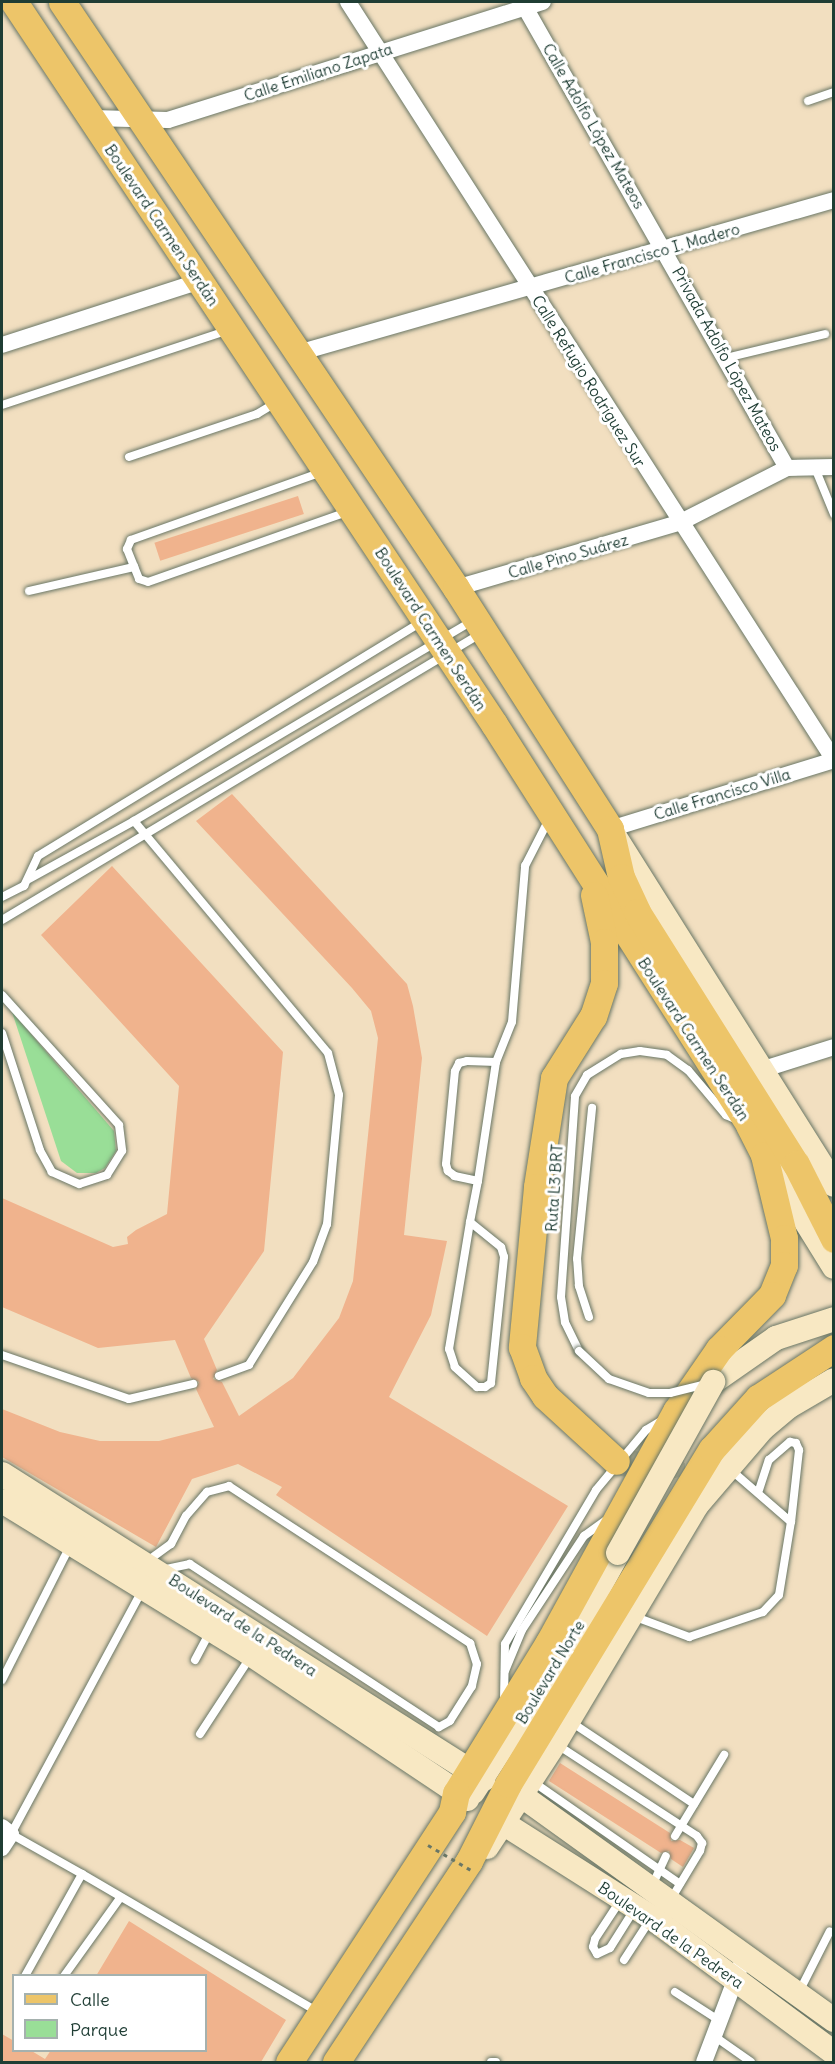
<!DOCTYPE html>
<html>
<head>
<meta charset="utf-8">
<style>
	body { margin:0 }
	#map { position:relative; width:835px; height:2064px; overflow:hidden; background:#f2dfc0; font-family:Delius,sans-serif }
	div>[style] { position:absolute }
	[style*='--x'] { left:calc(var(--x)*1px); top:calc(var(--y)*1px); width:calc(var(--w)*1px); rotate:calc(var(--a)*1deg) }
	.green>* { inset:0; background:#99de97 }
	.building>* { inset:0; background:#f0b38d; transform-origin:0 0 }
	.primary-tunnel>* { height:27px; margin-top:-13.5px; transform-origin:0; background:repeating-linear-gradient(90deg,#c8bfa4 0 27px,transparent 0 41px) }
	.roads { filter:drop-shadow(0 0 2px #697665) drop-shadow(0 0 2px #697665) }
	.lane>* { height:8px; margin:-4px; padding:0 4px; transform-origin:4px; border-radius:4px; background:#fff }
	.street>* { height:16px; margin:-8px; padding:0 8px; transform-origin:8px; border-radius:8px; background:#fff }
	.secondary>* { height:24px; margin:-12px; padding:0 12px; transform-origin:12px; border-radius:12px; background:#f8e8c3 }
	.primary>* { height:27px; margin:-13.5px; padding:0 13.5px; transform-origin:13.5px; border-radius:13.5px; background:#edc569 }
	.path-bridge>* { height:3px; margin-top:-1.5px; transform-origin:0; background:repeating-linear-gradient(90deg,#697665 0 4.5px,transparent 0 9px) }
	.bridges { filter:drop-shadow(0 0 2px #697665) drop-shadow(0 0 2px #697665) }
	.lane-bridge>* { height:8px; margin:-4px; padding:0 4px; transform-origin:4px; border-radius:4px; background:#fff }
	.secondary-bridge>* { height:24px; margin:-12px; padding:0 12px; transform-origin:12px; border-radius:12px; background:#f8e8c3 }
	span { translate:-50% -50%; white-space:nowrap; text-align:center; line-height:1.15; -webkit-text-stroke:6px #fff; paint-order:stroke }
	.street-label { font-size:16px; color:#1f3d34 }
	.frame { position:absolute; inset:0; border:3px solid #1f3d34; pointer-events:none }
	.legend { position:absolute; left:12px; top:1974px; width:195px; height:78px; box-sizing:border-box; background:#fff; border:2px solid #a5b1ae; margin:0; padding:8px 10px; list-style:none; font-size:18px; color:#1f3d34 }
	.legend li { display:flex; align-items:center; gap:12px; height:30px }
	.legend b { width:30px; border:2px solid #a5b1ae }
</style>
</head>
<body>
<div id="map">
	<div class="green">
		<i style="clip-path:polygon(12px 1012px,114px 1131px,116px 1151px,105px 1168px,96px 1173px,77px 1173px,61px 1161px)"></i>
	</div>
	<div class="building">
		<i style="left:298px;top:496px;width:19px;height:151px;rotate:72deg"></i>
		<i style="clip-path:polygon(232px 794px,407px 984px,413px 1006px,422px 1058px,404px 1235px,447px 1241px,431px 1315px,389px 1397px,568px 1506px,487px 1636px,276px 1495px,282px 1487px,238px 1464px,192px 1479px,156px 1547px,2px 1457px,2px 1409px,60px 1432px,100px 1441px,159px 1441px,214px 1427px,196px 1389px,199px 1382px,191px 1378px,175px 1340px,98px 1348px,2px 1307px,2px 1198px,113px 1247px,128px 1244px,127px 1237px,136px 1230px,167px 1214px,179px 1086px,41px 935px,112px 866px,283px 1052px,264px 1251px,204px 1339px,217px 1370px,213px 1379px,222px 1382px,239px 1416px,293px 1378px,339px 1318px,353px 1281px,378px 1038px,371px 1011px,352px 988px,196px 821px)"></i>
		<i style="clip-path:polygon(560px 1763px,670px 1833px,671px 1841px,680px 1840px,694px 1848px,683px 1867px,671px 1859px,669px 1851px,661px 1853px,549px 1781px)"></i>
		<i style="clip-path:polygon(129px 1921px,286px 2020px,261px 2062px,2px 2062px,2px 2034px,14px 2041px,14px 2050px,30px 2050px,45px 2059px,51px 2050px,206px 2050px,206px 1976px,96px 1976px)"></i>
	</div>
	<div class="primary-tunnel">
		<i style="--x:616;--y:1461;--w:43;--a:9.5"></i>
		<i style="--x:658;--y:1468;--w:34;--a:-14"></i>
	</div>
	<div class="roads">
		<div class="lane">
			<i style="--x:808;--y:101;--w:28;--a:-19"></i>
			<i style="--x:726;--y:358;--w:102;--a:-13.6"></i>
			<i style="--x:2;--y:405;--w:239;--a:-18.3"></i>
			<i style="--x:129;--y:457;--w:135;--a:-18.6"></i>
			<i style="--x:257;--y:414;--w:23;--a:-31"></i>
			<i style="--x:815;--y:468;--w:50;--a:67.6"></i>
			<i style="--x:322;--y:472;--w:203;--a:160.4"></i>
			<i style="--x:131;--y:540;--w:10;--a:114"></i>
			<i style="--x:127;--y:549;--w:32;--a:68"></i>
			<i style="--x:139;--y:579;--w:9;--a:18"></i>
			<i style="--x:148;--y:582;--w:214;--a:-19.4"></i>
			<i style="--x:29;--y:591;--w:108;--a:-12.9"></i>
			<i style="--x:134;--y:821;--w:393;--a:-30.6"></i>
			<i style="--x:29;--y:879;--w:120;--a:-28.9"></i>
			<i style="--x:134;--y:821;--w:302;--a:50.1"></i>
			<i style="--x:328;--y:1053;--w:43;--a:75.3"></i>
			<i style="--x:339;--y:1095;--w:130;--a:95.3"></i>
			<i style="--x:327;--y:1224;--w:40;--a:110.2"></i>
			<i style="--x:313;--y:1262;--w:121;--a:121.9"></i>
			<i style="--x:249;--y:1365;--w:32;--a:160"></i>
			<i style="--x:2;--y:897;--w:25;--a:-27"></i>
			<i style="--x:24;--y:886;--w:33;--a:-65"></i>
			<i style="--x:38;--y:856;--w:451;--a:-31.4"></i>
			<i style="--x:2;--y:920;--w:557;--a:-30.89"></i>
			<i style="--x:2;--y:995;--w:175;--a:48"></i>
			<i style="--x:119;--y:1125;--w:26;--a:83"></i>
			<i style="--x:122;--y:1151;--w:28;--a:122"></i>
			<i style="--x:107;--y:1175;--w:29;--a:162"></i>
			<i style="--x:79;--y:1184;--w:30;--a:-156"></i>
			<i style="--x:52;--y:1172;--w:25;--a:-119"></i>
			<i style="--x:40;--y:1150;--w:123;--a:-108"></i>
			<i style="--x:478;--y:1181;--w:24;--a:-168"></i>
			<i style="--x:455;--y:1176;--w:9;--a:-144"></i>
			<i style="--x:448;--y:1171;--w:7;--a:-106"></i>
			<i style="--x:446;--y:1164;--w:93;--a:-84.5"></i>
			<i style="--x:455;--y:1071;--w:9;--a:-63"></i>
			<i style="--x:459;--y:1063;--w:8;--a:-14"></i>
			<i style="--x:467;--y:1061;--w:29;--a:2"></i>
			<i style="--x:470;--y:1222;--w:40;--a:39"></i>
			<i style="--x:501;--y:1247;--w:10;--a:73"></i>
			<i style="--x:504;--y:1257;--w:127;--a:95.9"></i>
			<i style="--x:491;--y:1383;--w:7;--a:146"></i>
			<i style="--x:485;--y:1387;--w:8;--a:180"></i>
			<i style="--x:477;--y:1387;--w:30;--a:-138"></i>
			<i style="--x:455;--y:1367;--w:19;--a:-108"></i>
			<i style="--x:449;--y:1349;--w:129;--a:-80.6"></i>
			<i style="--x:470;--y:1222;--w:42;--a:-79"></i>
			<i style="--x:478;--y:1181;--w:120;--a:-81.4"></i>
			<i style="--x:496;--y:1062;--w:43;--a:-68.2"></i>
			<i style="--x:512;--y:1022;--w:157;--a:-85.2"></i>
			<i style="--x:525;--y:866;--w:53;--a:-62.9"></i>
			<i style="--x:589;--y:1317;--w:33;--a:-108"></i>
			<i style="--x:579;--y:1286;--w:27;--a:-94"></i>
			<i style="--x:577;--y:1259;--w:152;--a:-84.3"></i>
			<i style="--x:579;--y:1351;--w:32;--a:-116"></i>
			<i style="--x:565;--y:1322;--w:25;--a:-99"></i>
			<i style="--x:561;--y:1297;--w:201;--a:-86"></i>
			<i style="--x:575;--y:1096;--w:24;--a:-60"></i>
			<i style="--x:587;--y:1075;--w:40;--a:-32"></i>
			<i style="--x:621;--y:1054;--w:19;--a:-9"></i>
			<i style="--x:640;--y:1051;--w:27;--a:8"></i>
			<i style="--x:667;--y:1055;--w:26;--a:36"></i>
			<i style="--x:688;--y:1070;--w:59;--a:49.8"></i>
			<i style="--x:726;--y:1115;--w:12;--a:24"></i>
			<i style="--x:2;--y:1355;--w:134;--a:19.1"></i>
			<i style="--x:129;--y:1399;--w:66;--a:-13.2"></i>
			<i style="--x:759;--y:1490;--w:32;--a:-72"></i>
			<i style="--x:769;--y:1460;--w:28;--a:-41"></i>
			<i style="--x:790;--y:1442;--w:6;--a:9"></i>
			<i style="--x:796;--y:1443;--w:8;--a:67"></i>
			<i style="--x:799;--y:1450;--w:72;--a:96.3"></i>
			<i style="--x:146;--y:1562;--w:31;--a:-36"></i>
			<i style="--x:171;--y:1544;--w:32;--a:-62"></i>
			<i style="--x:186;--y:1516;--w:32;--a:-49"></i>
			<i style="--x:207;--y:1492;--w:23;--a:-15"></i>
			<i style="--x:229;--y:1486;--w:288;--a:33.1"></i>
			<i style="--x:470;--y:1643;--w:22;--a:72"></i>
			<i style="--x:477;--y:1664;--w:23;--a:103"></i>
			<i style="--x:472;--y:1686;--w:41;--a:122.2"></i>
			<i style="--x:450;--y:1721;--w:13;--a:151"></i>
			<i style="--x:439;--y:1727;--w:298;--a:-146.8"></i>
			<i style="--x:190;--y:1564;--w:29;--a:168"></i>
			<i style="--x:633;--y:1616;--w:60;--a:20.6"></i>
			<i style="--x:689;--y:1637;--w:78;--a:-18.7"></i>
			<i style="--x:763;--y:1612;--w:23;--a:-47"></i>
			<i style="--x:779;--y:1595;--w:74;--a:-80.7"></i>
			<i style="--x:791;--y:1522;--w:79;--a:-139.1"></i>
			<i style="--x:195;--y:1660;--w:34;--a:-62"></i>
			<i style="--x:505;--y:1671;--w:44;--a:-67.5"></i>
			<i style="--x:522;--y:1630;--w:113;--a:-56.6"></i>
			<i style="--x:584;--y:1536;--w:26;--a:-36"></i>
			<i style="--x:2;--y:1680;--w:153;--a:-63.1"></i>
			<i style="--x:504;--y:1701;--w:57;--a:-89"></i>
			<i style="--x:505;--y:1644;--w:179;--a:-59.4"></i>
			<i style="--x:596;--y:1490;--w:78;--a:-50.2"></i>
			<i style="--x:646;--y:1430;--w:17;--a:-31"></i>
			<i style="--x:571;--y:1722;--w:148;--a:33.7"></i>
			<i style="--x:200;--y:1734;--w:93;--a:-56.8"></i>
			<i style="--x:556;--y:1744;--w:168;--a:33.1"></i>
			<i style="--x:697;--y:1836;--w:9;--a:54"></i>
			<i style="--x:702;--y:1843;--w:8;--a:104"></i>
			<i style="--x:700;--y:1851;--w:56;--a:121.1"></i>
			<i style="--x:532;--y:1781;--w:180;--a:34.8"></i>
			<i style="--x:675;--y:1836;--w:95;--a:-58.8"></i>
			<i style="--x:82;--y:1874;--w:81;--a:-150.6"></i>
			<i style="--x:11;--y:1834;--w:278;--a:-61.7"></i>
			<i style="--x:651;--y:1888;--w:35;--a:-65"></i>
			<i style="--x:620;--y:1901;--w:45;--a:123.3"></i>
			<i style="--x:595;--y:1939;--w:8;--a:104"></i>
			<i style="--x:593;--y:1947;--w:8;--a:60"></i>
			<i style="--x:597;--y:1954;--w:14;--a:-25"></i>
			<i style="--x:610;--y:1948;--w:45;--a:-57.7"></i>
			<i style="--x:624;--y:1960;--w:48;--a:-57"></i>
			<i style="--x:25;--y:1976;--w:117;--a:-60.8"></i>
			<i style="--x:82;--y:1874;--w:273;--a:30.3"></i>
			<i style="--x:64;--y:1976;--w:96;--a:-54.3"></i>
			<i style="--x:675;--y:1992;--w:54;--a:32.8"></i>
			<i style="--x:799;--y:1992;--w:68;--a:-63.1"></i>
			<i style="--x:714;--y:2036;--w:45;--a:35.1"></i>
			<i style="--x:491;--y:2062;--w:5;--a:0"></i>
		</div>
		<div class="street">
			<i style="--x:348;--y:2;--w:900;--a:57.33"></i>
			<i style="--x:522;--y:2;--w:536;--a:60.37"></i>
			<i style="--x:92;--y:118;--w:76;--a:1.5"></i>
			<i style="--x:168;--y:120;--w:393;--a:-17.5"></i>
			<i style="--x:2;--y:345;--w:208;--a:-17.9"></i>
			<i style="--x:298;--y:353;--w:557;--a:-15.93"></i>
			<i style="--x:456;--y:588;--w:232;--a:-16.3"></i>
			<i style="--x:679;--y:523;--w:121;--a:-27"></i>
			<i style="--x:787;--y:468;--w:47;--a:-1.2"></i>
			<i style="--x:610;--y:829;--w:234;--a:-17.1"></i>
			<i style="--x:764;--y:1069;--w:73;--a:-17.4"></i>
			<i style="--x:2;--y:1827;--w:11;--a:38"></i>
			<i style="--x:11;--y:1834;--w:17;--a:123"></i>
			<i style="--x:704;--y:2062;--w:116;--a:-69.2"></i>
		</div>
		<div class="secondary">
			<i style="--x:615;--y:837;--w:411;--a:57.8"></i>
			<i style="--x:767;--y:1159;--w:127;--a:58.2"></i>
			<i style="--x:713;--y:1382;--w:77;--a:-34.9"></i>
			<i style="--x:776;--y:1338;--w:61;--a:-18.1"></i>
			<i style="--x:2;--y:1474;--w:570;--a:32.38"></i>
			<i style="--x:2;--y:1501;--w:294;--a:31.6"></i>
			<i style="--x:252;--y:1655;--w:259;--a:33.8"></i>
			<i style="--x:473;--y:1792;--w:163;--a:-57"></i>
			<i style="--x:562;--y:1655;--w:116;--a:-61.2"></i>
			<i style="--x:522;--y:1796;--w:384;--a:35.7"></i>
			<i style="--x:503;--y:1823;--w:175;--a:32.4"></i>
			<i style="--x:651;--y:1917;--w:228;--a:36.6"></i>
			<i style="--x:487;--y:1847;--w:124;--a:-56.8"></i>
			<i style="--x:555;--y:1743;--w:277;--a:-59.2"></i>
			<i style="--x:697;--y:1505;--w:101;--a:-49.4"></i>
			<i style="--x:763;--y:1428;--w:33;--a:-40"></i>
			<i style="--x:788;--y:1407;--w:53;--a:-30.4"></i>
		</div>
		<div class="primary">
			<i style="--x:14;--y:2;--w:867;--a:56.38"></i>
			<i style="--x:494;--y:724;--w:475;--a:57.5"></i>
			<i style="--x:749;--y:1125;--w:34;--a:63"></i>
			<i style="--x:764;--y:1155;--w:85;--a:76.5"></i>
			<i style="--x:784;--y:1238;--w:27;--a:90"></i>
			<i style="--x:784;--y:1265;--w:32;--a:112"></i>
			<i style="--x:772;--y:1295;--w:76;--a:134.5"></i>
			<i style="--x:719;--y:1349;--w:75;--a:124.7"></i>
			<i style="--x:676;--y:1411;--w:264;--a:118.8"></i>
			<i style="--x:549;--y:1642;--w:177;--a:121.6"></i>
			<i style="--x:456;--y:1793;--w:19;--a:102"></i>
			<i style="--x:452;--y:1812;--w:298;--a:123.1"></i>
			<i style="--x:62;--y:2;--w:706;--a:56.08"></i>
			<i style="--x:456;--y:588;--w:286;--a:57.4"></i>
			<i style="--x:610;--y:829;--w:49;--a:77.1"></i>
			<i style="--x:621;--y:877;--w:38;--a:65"></i>
			<i style="--x:637;--y:912;--w:298;--a:57.8"></i>
			<i style="--x:796;--y:1164;--w:84;--a:63.1"></i>
			<i style="--x:594;--y:895;--w:48;--a:78"></i>
			<i style="--x:604;--y:942;--w:41;--a:90"></i>
			<i style="--x:604;--y:983;--w:35;--a:108"></i>
			<i style="--x:593;--y:1016;--w:73;--a:122.2"></i>
			<i style="--x:554;--y:1078;--w:110;--a:98.9"></i>
			<i style="--x:537;--y:1187;--w:161;--a:95.4"></i>
			<i style="--x:522;--y:1347;--w:33;--a:70"></i>
			<i style="--x:533;--y:1378;--w:22;--a:56"></i>
			<i style="--x:545;--y:1396;--w:96;--a:42.5"></i>
			<i style="--x:336;--y:2062;--w:241;--a:-56.5"></i>
			<i style="--x:469;--y:1861;--w:86;--a:-63.1"></i>
			<i style="--x:508;--y:1784;--w:392;--a:-58.7"></i>
			<i style="--x:712;--y:1449;--w:69;--a:-48"></i>
			<i style="--x:758;--y:1398;--w:91;--a:-33.3"></i>
		</div>
	</div>
	<div class="path-bridge">
		<i style="--x:428;--y:1845;--w:50;--a:30.2"></i>
	</div>
	<div class="bridges">
		<div class="lane-bridge">
			<i style="--x:579;--y:1351;--w:41;--a:43"></i>
			<i style="--x:609;--y:1379;--w:42;--a:19.3"></i>
			<i style="--x:649;--y:1393;--w:21;--a:0"></i>
			<i style="--x:670;--y:1393;--w:38;--a:-14"></i>
		</div>
		<div class="secondary-bridge">
			<i style="--x:618;--y:1553;--w:196;--a:-60.9"></i>
		</div>
	</div>
	<div class="street-label">
		<span style="left:318px;top:72px;rotate:-18deg">Calle Emiliano Zapata</span>
		<span style="left:594px;top:126px;rotate:60deg">Calle Adolfo López Mateos</span>
		<span style="left:162px;top:225px;rotate:56deg">Boulevard Carmen Serdán</span>
		<span style="left:652px;top:253px;rotate:-16deg">Calle Francisco I. Madero</span>
		<span style="left:727px;top:359px;rotate:61deg">Privada Adolfo López Mateos</span>
		<span style="left:589px;top:381px;rotate:58deg">Calle Refugio Rodríguez Sur</span>
		<span style="left:568px;top:556px;rotate:-16deg">Calle Pino Suárez</span>
		<span style="left:431px;top:629px;rotate:57deg">Boulevard Carmen Serdán</span>
		<span style="left:722px;top:794px;rotate:-17deg">Calle Francisco Villa</span>
		<span style="left:694px;top:1039px;rotate:57deg">Boulevard Carmen Serdán</span>
		<span style="left:554px;top:1188px;rotate:-86deg">Ruta L3 BRT</span>
		<span style="left:243px;top:1625px;rotate:33deg">Boulevard de la Pedrera</span>
		<span style="left:550px;top:1672px;rotate:-59deg">Boulevard Norte</span>
		<span style="left:671px;top:1935px;rotate:35deg">Boulevard de la Pedrera</span>
	</div>
	<div class="frame"></div>
	<ul class="legend">
	<li><b style="height:8px;background:#edc569"></b>Calle</li>
	<li><b style="height:16px;background:#99de97"></b>Parque</li>
	</ul>
</div>
</body>
</html>
